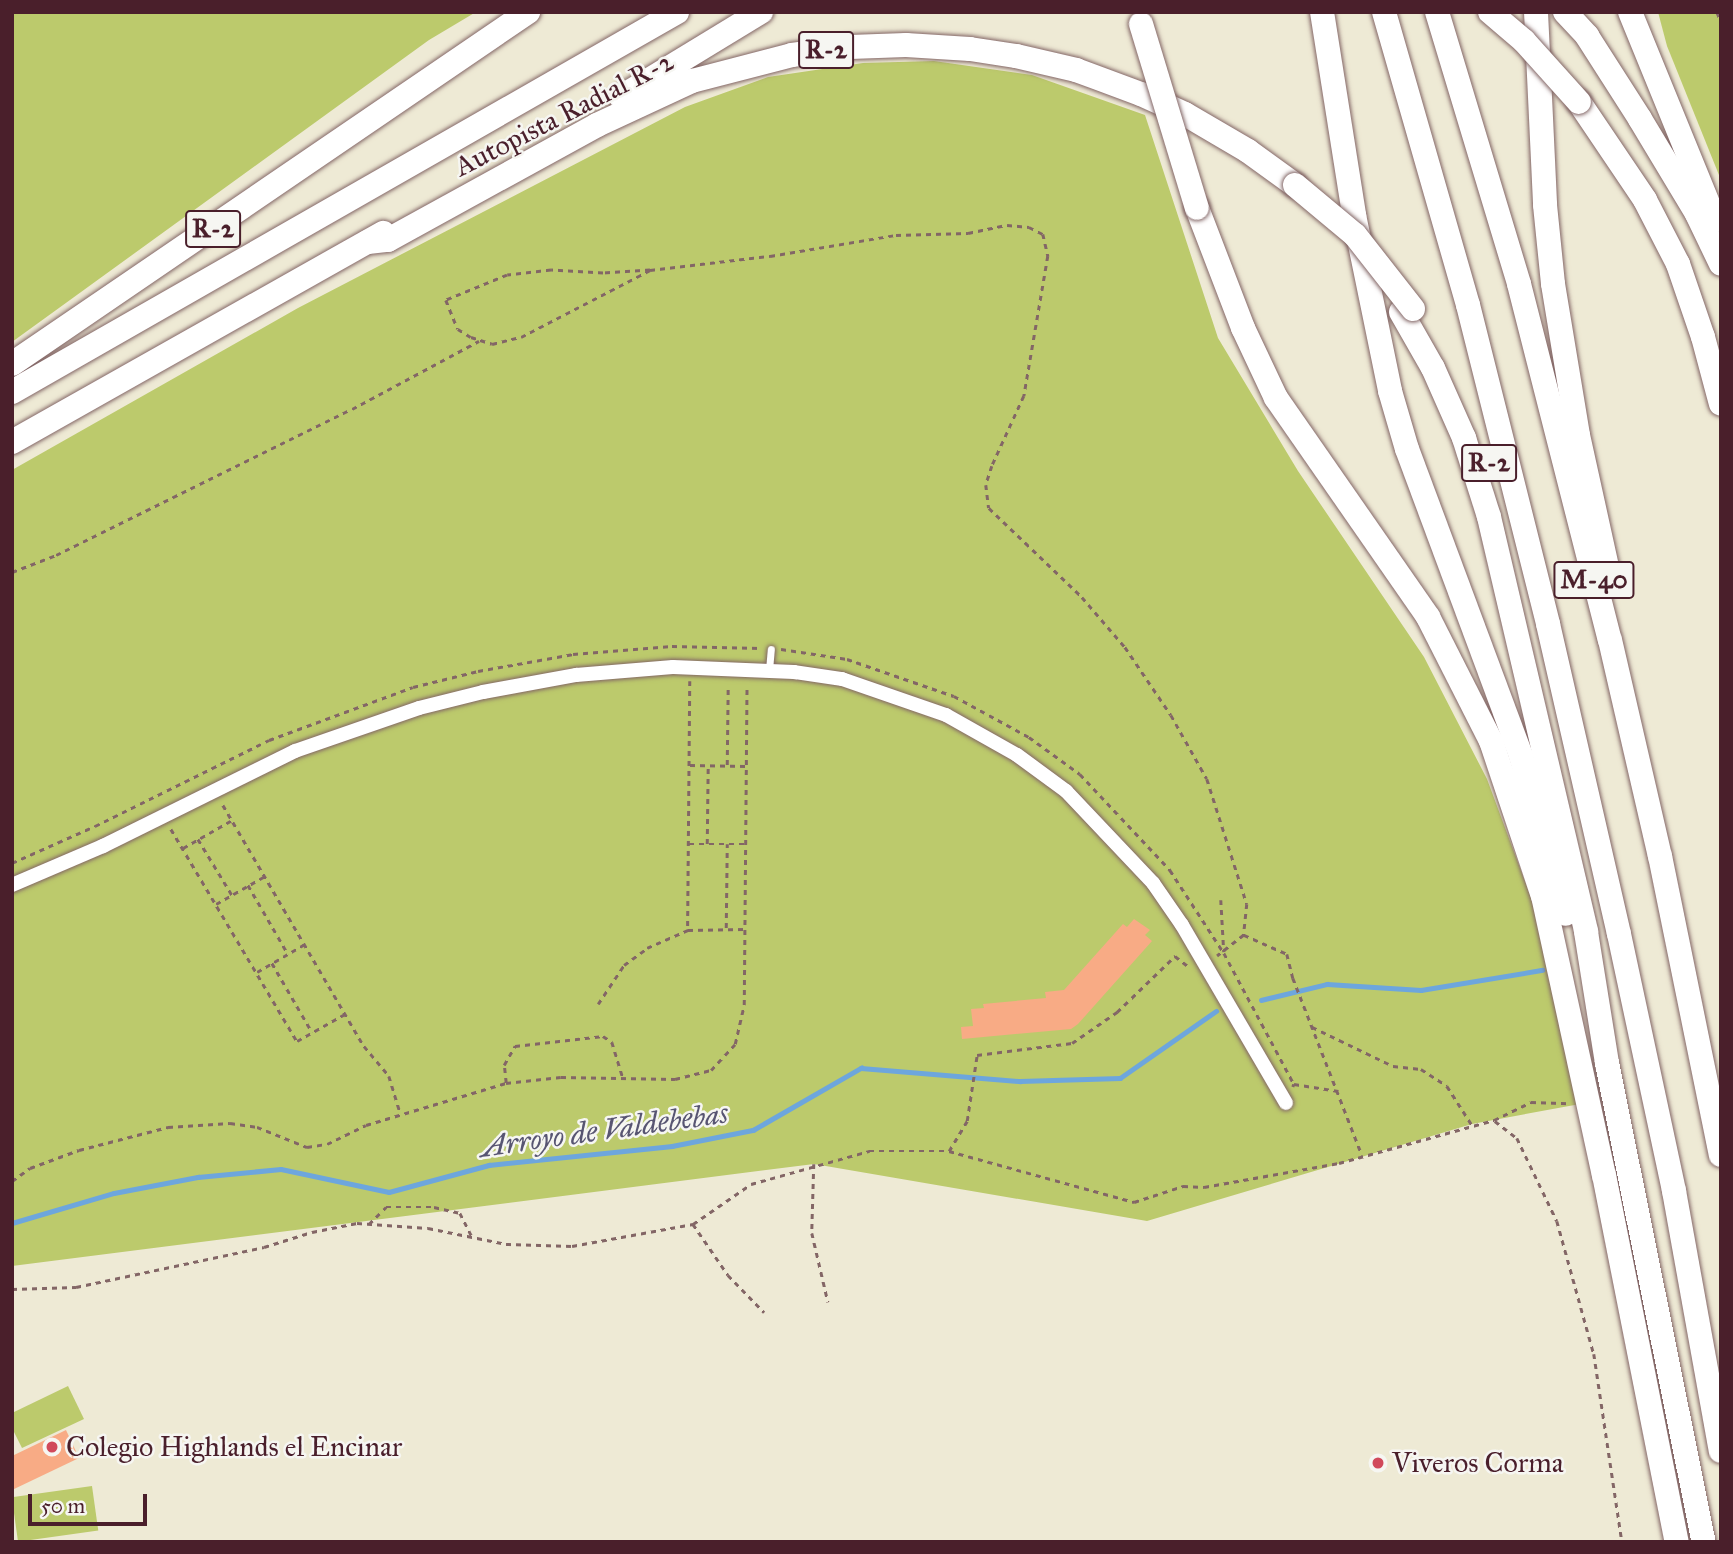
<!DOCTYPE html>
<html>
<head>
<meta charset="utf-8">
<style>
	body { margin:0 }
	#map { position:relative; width:1733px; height:1554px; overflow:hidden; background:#eeead5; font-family:"IM FELL Great Primer",serif }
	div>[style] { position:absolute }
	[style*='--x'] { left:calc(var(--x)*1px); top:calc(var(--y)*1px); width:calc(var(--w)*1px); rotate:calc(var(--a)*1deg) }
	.green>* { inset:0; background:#bcca6c; transform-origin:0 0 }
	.stream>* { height:4.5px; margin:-2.25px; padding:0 2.25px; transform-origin:2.25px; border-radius:2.25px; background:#6da6dd }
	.building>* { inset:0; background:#f8ab85 }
	.path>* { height:2.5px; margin-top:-1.25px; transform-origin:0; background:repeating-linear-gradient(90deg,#836666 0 5px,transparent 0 10px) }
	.roads { filter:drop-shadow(0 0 2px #836666) drop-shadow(0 0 2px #836666) }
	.lane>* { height:7px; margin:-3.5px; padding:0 3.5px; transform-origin:3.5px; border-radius:3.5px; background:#fff }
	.street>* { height:14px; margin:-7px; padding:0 7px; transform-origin:7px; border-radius:7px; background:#fff }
	.highway>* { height:24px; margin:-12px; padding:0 12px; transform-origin:12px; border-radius:12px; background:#fff }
	.bridges { filter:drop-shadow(0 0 2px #836666) drop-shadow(0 0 2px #836666) }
	.highway-bridge>* { height:24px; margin:-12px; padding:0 12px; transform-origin:12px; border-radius:12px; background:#fff }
	.dots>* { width:19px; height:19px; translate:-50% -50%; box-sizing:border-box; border:4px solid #f6f6f2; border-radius:50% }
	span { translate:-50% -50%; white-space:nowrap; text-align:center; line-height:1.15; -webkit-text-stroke:5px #f6f6f2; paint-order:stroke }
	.shield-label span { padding:2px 5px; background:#f6f6f2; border:2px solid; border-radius:5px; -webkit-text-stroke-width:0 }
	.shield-label { font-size:26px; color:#4a1f2b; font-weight:700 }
	.street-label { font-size:28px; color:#4a1f2b }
	.poi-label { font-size:28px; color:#4a1f2b }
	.left { translate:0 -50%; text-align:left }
	.water-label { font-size:30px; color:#585572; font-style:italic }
	.frame { position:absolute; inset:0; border:14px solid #4a1f2b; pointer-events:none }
	.scale { position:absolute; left:28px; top:1494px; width:119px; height:32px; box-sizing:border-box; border:4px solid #4a1f2b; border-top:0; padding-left:9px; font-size:21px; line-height:24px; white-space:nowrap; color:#4a1f2b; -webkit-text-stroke:5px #f6f6f2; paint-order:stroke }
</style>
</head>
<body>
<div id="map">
	<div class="green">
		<i style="clip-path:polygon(12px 12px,476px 12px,429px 40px,12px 342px)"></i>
		<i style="clip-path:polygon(1658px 12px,1721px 12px,1721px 180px,1667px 46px)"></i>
		<i style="clip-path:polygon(934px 61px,1032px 75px,1145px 115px,1218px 338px,1298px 471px,1424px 657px,1487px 779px,1543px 930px,1580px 1104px,1472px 1124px,1147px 1221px,814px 1164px,12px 1266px,12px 470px,298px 308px,685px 107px,768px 77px,863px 63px)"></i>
		<i style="clip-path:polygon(68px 1386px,84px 1419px,22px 1448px,12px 1428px,12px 1413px)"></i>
		<i style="left:92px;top:1486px;width:45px;height:81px;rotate:82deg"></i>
	</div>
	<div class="stream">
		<i style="--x:1261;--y:1000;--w:68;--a:-13.6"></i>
		<i style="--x:1327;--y:984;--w:94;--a:3.7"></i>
		<i style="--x:1421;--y:990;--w:123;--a:-9.4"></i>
		<i style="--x:12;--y:1223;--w:106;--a:-16.4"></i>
		<i style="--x:114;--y:1193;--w:86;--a:-10.8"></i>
		<i style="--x:198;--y:1177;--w:83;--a:-5.5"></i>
		<i style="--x:281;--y:1169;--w:110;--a:12"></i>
		<i style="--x:389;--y:1192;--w:104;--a:-15.1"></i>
		<i style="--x:489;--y:1165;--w:184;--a:-5.9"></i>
		<i style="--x:672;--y:1146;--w:83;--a:-11.2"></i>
		<i style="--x:753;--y:1130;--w:125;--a:-29.9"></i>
		<i style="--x:861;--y:1068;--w:160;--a:4.7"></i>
		<i style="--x:1020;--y:1081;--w:100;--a:-1.7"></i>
		<i style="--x:1120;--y:1078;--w:117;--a:-34.9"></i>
	</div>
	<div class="building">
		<i style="clip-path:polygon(1134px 919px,1150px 930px,1145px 935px,1152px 941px,1078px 1024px,1071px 1029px,962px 1039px,961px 1027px,973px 1026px,971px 1009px,984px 1008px,983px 1004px,1046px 998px,1045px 992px,1064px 990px,1123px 924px,1127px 927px)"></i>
		<i style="clip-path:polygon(66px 1430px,79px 1458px,12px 1490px,12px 1456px)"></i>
	</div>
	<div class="path">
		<i style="--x:1717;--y:12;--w:10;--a:66"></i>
		<i style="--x:650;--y:270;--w:47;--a:176.3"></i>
		<i style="--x:603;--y:273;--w:52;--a:-176.7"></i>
		<i style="--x:551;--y:270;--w:44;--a:173.5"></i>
		<i style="--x:507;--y:275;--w:66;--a:157.7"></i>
		<i style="--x:446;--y:300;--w:31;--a:68"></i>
		<i style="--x:458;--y:329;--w:15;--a:32"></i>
		<i style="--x:471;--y:337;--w:22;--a:18"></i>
		<i style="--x:492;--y:344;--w:30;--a:-14"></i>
		<i style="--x:521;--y:337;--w:145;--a:-27.4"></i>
		<i style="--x:650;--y:270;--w:121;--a:-6.7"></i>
		<i style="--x:770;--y:256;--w:128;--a:-9.5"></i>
		<i style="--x:896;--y:235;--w:72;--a:-1.6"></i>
		<i style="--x:968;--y:233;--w:40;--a:-12"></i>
		<i style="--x:1007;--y:225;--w:22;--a:5"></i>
		<i style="--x:1029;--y:227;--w:16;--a:27"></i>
		<i style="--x:1043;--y:234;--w:23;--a:77"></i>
		<i style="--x:1048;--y:256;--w:142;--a:99.7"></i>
		<i style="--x:1024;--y:396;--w:77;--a:114.6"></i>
		<i style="--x:992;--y:466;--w:20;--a:108"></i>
		<i style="--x:986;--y:485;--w:23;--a:83"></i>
		<i style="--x:989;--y:508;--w:129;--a:43.7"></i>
		<i style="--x:1082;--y:597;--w:66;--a:49.3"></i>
		<i style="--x:1125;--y:647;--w:82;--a:55.9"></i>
		<i style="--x:1171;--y:715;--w:73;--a:60.6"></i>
		<i style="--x:1207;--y:779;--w:131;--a:72.3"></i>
		<i style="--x:1247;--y:904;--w:31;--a:96"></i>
		<i style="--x:1244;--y:935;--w:34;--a:142"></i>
		<i style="--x:12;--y:572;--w:47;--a:-21.1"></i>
		<i style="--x:56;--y:555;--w:330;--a:-26.3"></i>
		<i style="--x:352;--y:409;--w:144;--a:-28.2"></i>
		<i style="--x:781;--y:649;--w:67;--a:8.6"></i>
		<i style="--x:847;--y:659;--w:113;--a:19.1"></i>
		<i style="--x:954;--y:696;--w:85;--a:28.7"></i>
		<i style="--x:1029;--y:737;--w:63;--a:36"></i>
		<i style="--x:1080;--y:774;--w:132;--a:46.8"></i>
		<i style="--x:1170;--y:870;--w:99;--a:57"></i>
		<i style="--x:1224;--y:953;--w:149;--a:61.9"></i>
		<i style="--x:1294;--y:1084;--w:3;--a:108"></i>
		<i style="--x:690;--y:681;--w:249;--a:90.5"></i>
		<i style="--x:688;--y:930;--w:57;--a:-1"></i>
		<i style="--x:690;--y:765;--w:56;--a:1"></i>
		<i style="--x:727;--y:765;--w:80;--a:-89.3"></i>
		<i style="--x:223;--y:805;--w:279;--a:59.7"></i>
		<i style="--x:364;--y:1046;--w:39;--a:50"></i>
		<i style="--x:389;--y:1076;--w:39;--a:73"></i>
		<i style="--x:171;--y:829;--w:247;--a:59.3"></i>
		<i style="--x:297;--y:1041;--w:55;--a:-29.4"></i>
		<i style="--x:198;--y:839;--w:66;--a:58.7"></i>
		<i style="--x:689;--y:844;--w:56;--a:0"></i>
		<i style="--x:707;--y:844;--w:79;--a:-89.3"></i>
		<i style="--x:183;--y:848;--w:56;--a:-29.7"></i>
		<i style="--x:12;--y:863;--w:91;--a:-24"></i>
		<i style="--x:95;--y:826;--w:194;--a:-26.3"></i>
		<i style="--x:269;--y:740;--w:153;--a:-20.2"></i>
		<i style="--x:413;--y:687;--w:67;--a:-13.8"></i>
		<i style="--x:478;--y:671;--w:97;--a:-10.1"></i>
		<i style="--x:573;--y:654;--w:99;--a:-4.6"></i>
		<i style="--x:672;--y:646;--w:89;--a:1.3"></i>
		<i style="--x:248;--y:885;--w:80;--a:59.9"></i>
		<i style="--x:1221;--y:900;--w:52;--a:86.7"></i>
		<i style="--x:216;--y:904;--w:56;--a:-29.7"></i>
		<i style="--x:726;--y:928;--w:84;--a:-89.3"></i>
		<i style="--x:1244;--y:935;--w:47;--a:23.8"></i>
		<i style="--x:1287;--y:954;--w:25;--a:76"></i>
		<i style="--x:1293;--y:978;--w:190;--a:68.7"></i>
		<i style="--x:272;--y:963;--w:80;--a:59.9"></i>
		<i style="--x:257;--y:972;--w:56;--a:-30.3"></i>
		<i style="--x:598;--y:1004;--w:47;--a:-56.3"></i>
		<i style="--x:624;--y:965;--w:29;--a:-36"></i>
		<i style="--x:647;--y:948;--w:45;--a:-23.7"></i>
		<i style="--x:1312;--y:1027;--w:90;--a:25.7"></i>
		<i style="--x:1393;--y:1066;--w:28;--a:6"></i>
		<i style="--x:1421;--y:1069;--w:31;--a:33"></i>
		<i style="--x:1447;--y:1086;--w:46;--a:57.3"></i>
		<i style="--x:506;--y:1083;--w:18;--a:-96"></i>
		<i style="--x:504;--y:1065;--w:22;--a:-60"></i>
		<i style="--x:515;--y:1046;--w:89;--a:-6.5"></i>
		<i style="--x:603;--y:1036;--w:11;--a:34"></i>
		<i style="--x:612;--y:1042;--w:38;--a:73"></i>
		<i style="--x:1294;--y:1084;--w:45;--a:9"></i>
		<i style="--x:1495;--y:1121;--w:28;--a:38"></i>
		<i style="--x:1517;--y:1138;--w:92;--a:64.3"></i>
		<i style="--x:1557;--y:1221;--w:138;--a:74.5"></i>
		<i style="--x:1594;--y:1354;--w:190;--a:81.5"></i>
		<i style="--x:949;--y:1151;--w:35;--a:-59"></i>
		<i style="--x:967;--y:1121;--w:67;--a:-81.4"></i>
		<i style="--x:977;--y:1055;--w:96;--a:-7.2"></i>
		<i style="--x:1072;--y:1043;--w:55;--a:-34.6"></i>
		<i style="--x:1117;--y:1012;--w:81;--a:-44"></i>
		<i style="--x:1175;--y:956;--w:18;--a:38"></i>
		<i style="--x:814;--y:1164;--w:69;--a:91.7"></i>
		<i style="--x:812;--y:1233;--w:71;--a:76.9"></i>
		<i style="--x:12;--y:1181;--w:22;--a:-36"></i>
		<i style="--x:30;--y:1168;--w:52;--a:-20.2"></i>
		<i style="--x:79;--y:1150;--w:92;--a:-14.5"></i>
		<i style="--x:168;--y:1127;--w:62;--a:-3.7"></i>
		<i style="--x:230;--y:1123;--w:27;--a:8"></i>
		<i style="--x:257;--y:1127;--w:54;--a:21.8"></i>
		<i style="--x:307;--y:1147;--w:20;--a:-9"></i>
		<i style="--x:327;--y:1144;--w:43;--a:-26"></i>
		<i style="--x:366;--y:1125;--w:146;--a:-16.7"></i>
		<i style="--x:506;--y:1083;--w:55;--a:-6.2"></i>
		<i style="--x:561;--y:1077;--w:114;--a:1"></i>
		<i style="--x:675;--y:1079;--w:37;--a:-14"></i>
		<i style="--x:711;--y:1070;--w:35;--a:-47"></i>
		<i style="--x:735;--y:1044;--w:40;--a:-77"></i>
		<i style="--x:744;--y:1005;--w:319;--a:-89.5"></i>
		<i style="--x:369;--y:1224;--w:24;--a:-45"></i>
		<i style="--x:386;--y:1207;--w:48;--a:0"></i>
		<i style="--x:434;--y:1207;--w:27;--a:13"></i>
		<i style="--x:460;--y:1213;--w:27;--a:63"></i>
		<i style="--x:693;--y:1224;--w:62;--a:55.5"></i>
		<i style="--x:728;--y:1275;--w:52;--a:45.8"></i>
		<i style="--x:12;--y:1289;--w:64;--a:-1.8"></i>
		<i style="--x:76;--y:1287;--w:192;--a:-12"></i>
		<i style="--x:264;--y:1247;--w:50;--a:-17.4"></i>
		<i style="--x:312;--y:1232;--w:46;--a:-11.3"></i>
		<i style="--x:357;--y:1223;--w:71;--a:4"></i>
		<i style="--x:428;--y:1228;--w:80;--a:11.6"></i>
		<i style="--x:506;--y:1244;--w:66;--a:1.7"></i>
		<i style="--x:572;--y:1246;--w:123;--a:-10.3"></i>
		<i style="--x:693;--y:1224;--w:70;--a:-34.6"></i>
		<i style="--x:751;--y:1184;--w:123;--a:-15.6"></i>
		<i style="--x:869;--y:1151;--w:80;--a:0"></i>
		<i style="--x:949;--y:1151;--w:192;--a:15.4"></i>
		<i style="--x:1134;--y:1202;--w:52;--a:-18.1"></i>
		<i style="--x:1183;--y:1186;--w:21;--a:3"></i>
		<i style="--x:1204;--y:1187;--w:137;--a:-10.1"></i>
		<i style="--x:1339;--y:1163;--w:161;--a:-15.5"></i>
		<i style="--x:1494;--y:1120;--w:41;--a:-25.9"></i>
		<i style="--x:1531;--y:1102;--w:38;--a:2"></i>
	</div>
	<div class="roads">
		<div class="lane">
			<i style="--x:769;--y:670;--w:21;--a:-85"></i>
		</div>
		<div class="street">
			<i style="--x:12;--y:885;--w:99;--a:-23.2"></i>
			<i style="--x:103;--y:846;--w:214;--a:-26.3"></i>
			<i style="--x:295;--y:751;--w:131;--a:-19.1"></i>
			<i style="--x:419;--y:708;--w:66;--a:-14"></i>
			<i style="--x:483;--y:692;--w:95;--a:-10.4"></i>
			<i style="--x:576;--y:675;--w:97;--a:-4.7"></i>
			<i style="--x:673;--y:667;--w:121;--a:2.4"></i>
			<i style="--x:794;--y:672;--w:49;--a:8.3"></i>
			<i style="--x:842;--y:679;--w:110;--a:19.1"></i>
			<i style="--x:946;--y:715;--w:81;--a:29.4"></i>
			<i style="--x:1017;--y:755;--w:61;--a:36.3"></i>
			<i style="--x:1066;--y:791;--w:127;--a:46.6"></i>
			<i style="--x:1153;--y:883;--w:51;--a:55.4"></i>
			<i style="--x:1182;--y:925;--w:206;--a:59.7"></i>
		</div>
		<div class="highway">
			<i style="--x:1322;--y:12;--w:206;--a:81"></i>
			<i style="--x:1354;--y:215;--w:180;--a:78.4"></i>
			<i style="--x:1390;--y:391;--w:60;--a:73.7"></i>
			<i style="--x:1407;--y:449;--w:327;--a:69.6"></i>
			<i style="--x:1521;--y:756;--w:164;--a:74.1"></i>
			<i style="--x:1384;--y:12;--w:305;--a:74"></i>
			<i style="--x:1468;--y:305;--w:329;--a:75.9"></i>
			<i style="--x:1548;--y:624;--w:318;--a:77.1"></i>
			<i style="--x:1619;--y:934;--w:263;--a:77.9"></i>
			<i style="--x:1674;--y:1191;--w:264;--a:79.8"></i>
			<i style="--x:1437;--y:12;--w:284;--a:73.2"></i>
			<i style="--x:1519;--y:284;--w:367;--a:75.7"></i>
			<i style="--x:1610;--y:640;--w:222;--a:77"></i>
			<i style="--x:1660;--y:856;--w:305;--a:78.5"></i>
			<i style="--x:1536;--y:12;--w:193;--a:87.3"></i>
			<i style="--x:1545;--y:205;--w:79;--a:84.2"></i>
			<i style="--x:1553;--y:284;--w:153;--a:80.6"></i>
			<i style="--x:1578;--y:435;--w:148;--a:77.6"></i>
			<i style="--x:1565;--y:12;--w:33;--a:47"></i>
			<i style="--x:1587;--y:36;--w:98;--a:57.4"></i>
			<i style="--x:1640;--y:119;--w:111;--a:59"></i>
			<i style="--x:1697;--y:214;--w:55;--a:64.4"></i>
			<i style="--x:1630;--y:12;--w:225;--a:67.8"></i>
			<i style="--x:621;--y:97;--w:164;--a:-31.3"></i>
			<i style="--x:1579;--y:102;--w:118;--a:56"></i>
			<i style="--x:1645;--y:200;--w:72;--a:62.7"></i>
			<i style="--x:1678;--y:264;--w:77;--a:71.1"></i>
			<i style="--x:1703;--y:337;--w:69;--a:75"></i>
			<i style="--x:1197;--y:208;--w:129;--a:69"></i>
			<i style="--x:1243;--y:328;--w:77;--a:64.8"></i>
			<i style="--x:1276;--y:398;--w:267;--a:55.2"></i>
			<i style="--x:1428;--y:617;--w:139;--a:63.1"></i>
			<i style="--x:1491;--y:741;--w:163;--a:71.5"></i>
			<i style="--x:1543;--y:896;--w:286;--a:77.7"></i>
			<i style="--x:1604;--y:1175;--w:374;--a:78.8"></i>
			<i style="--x:368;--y:242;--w:20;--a:-6"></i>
			<i style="--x:388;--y:240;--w:239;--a:-28.8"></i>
			<i style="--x:597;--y:125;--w:105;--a:-24.9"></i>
			<i style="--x:692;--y:81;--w:103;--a:-14.6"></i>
			<i style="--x:792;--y:55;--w:59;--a:-7.9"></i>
			<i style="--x:850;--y:47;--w:56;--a:-2"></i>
			<i style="--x:906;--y:45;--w:64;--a:3.6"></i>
			<i style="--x:970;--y:49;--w:47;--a:8.7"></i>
			<i style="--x:1016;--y:56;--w:62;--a:13.1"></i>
			<i style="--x:1076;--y:70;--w:69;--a:20.3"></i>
			<i style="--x:1141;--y:94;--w:48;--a:24.4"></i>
			<i style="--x:1185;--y:114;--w:73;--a:30.4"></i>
			<i style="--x:1248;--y:151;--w:58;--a:35.9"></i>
			<i style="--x:1401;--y:312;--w:64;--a:60.3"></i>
			<i style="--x:1433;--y:368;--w:77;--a:66.1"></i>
			<i style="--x:1464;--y:438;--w:83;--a:72.4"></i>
			<i style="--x:1489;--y:517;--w:426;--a:76.8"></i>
			<i style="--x:1586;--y:932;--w:133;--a:80.9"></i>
			<i style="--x:1607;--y:1063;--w:489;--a:78.6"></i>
			<i style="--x:12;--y:364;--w:625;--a:-34.3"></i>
			<i style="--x:12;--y:392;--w:766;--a:-29.74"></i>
			<i style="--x:12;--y:442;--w:426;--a:-29.4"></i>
		</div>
	</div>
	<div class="bridges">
		<div class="highway-bridge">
			<i style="--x:1490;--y:12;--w:45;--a:40.5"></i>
			<i style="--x:1524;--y:41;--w:82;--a:48"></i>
			<i style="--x:1141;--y:24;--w:192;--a:73.1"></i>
			<i style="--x:1295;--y:185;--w:78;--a:39.8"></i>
			<i style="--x:1355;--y:235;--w:94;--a:51.9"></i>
		</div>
	</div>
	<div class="dots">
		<i style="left:52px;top:1447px;background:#d1495b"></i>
		<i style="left:1378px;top:1463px;background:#d1495b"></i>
	</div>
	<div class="shield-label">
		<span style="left:826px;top:50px">R-2</span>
		<span style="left:213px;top:229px">R-2</span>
		<span style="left:1489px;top:463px">R-2</span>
		<span style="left:1594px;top:580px">M-40</span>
	</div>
	<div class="street-label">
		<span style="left:564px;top:114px;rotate:-27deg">Autopista Radial R-2</span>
	</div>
	<div class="poi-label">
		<span class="left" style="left:66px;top:1447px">Colegio Highlands el Encinar</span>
		<span class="left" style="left:1392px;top:1463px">Viveros Corma</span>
	</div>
	<div class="water-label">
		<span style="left:604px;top:1130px;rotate:-8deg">Arroyo de Valdebebas</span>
	</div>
	<div class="frame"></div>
	<div class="scale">50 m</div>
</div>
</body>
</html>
